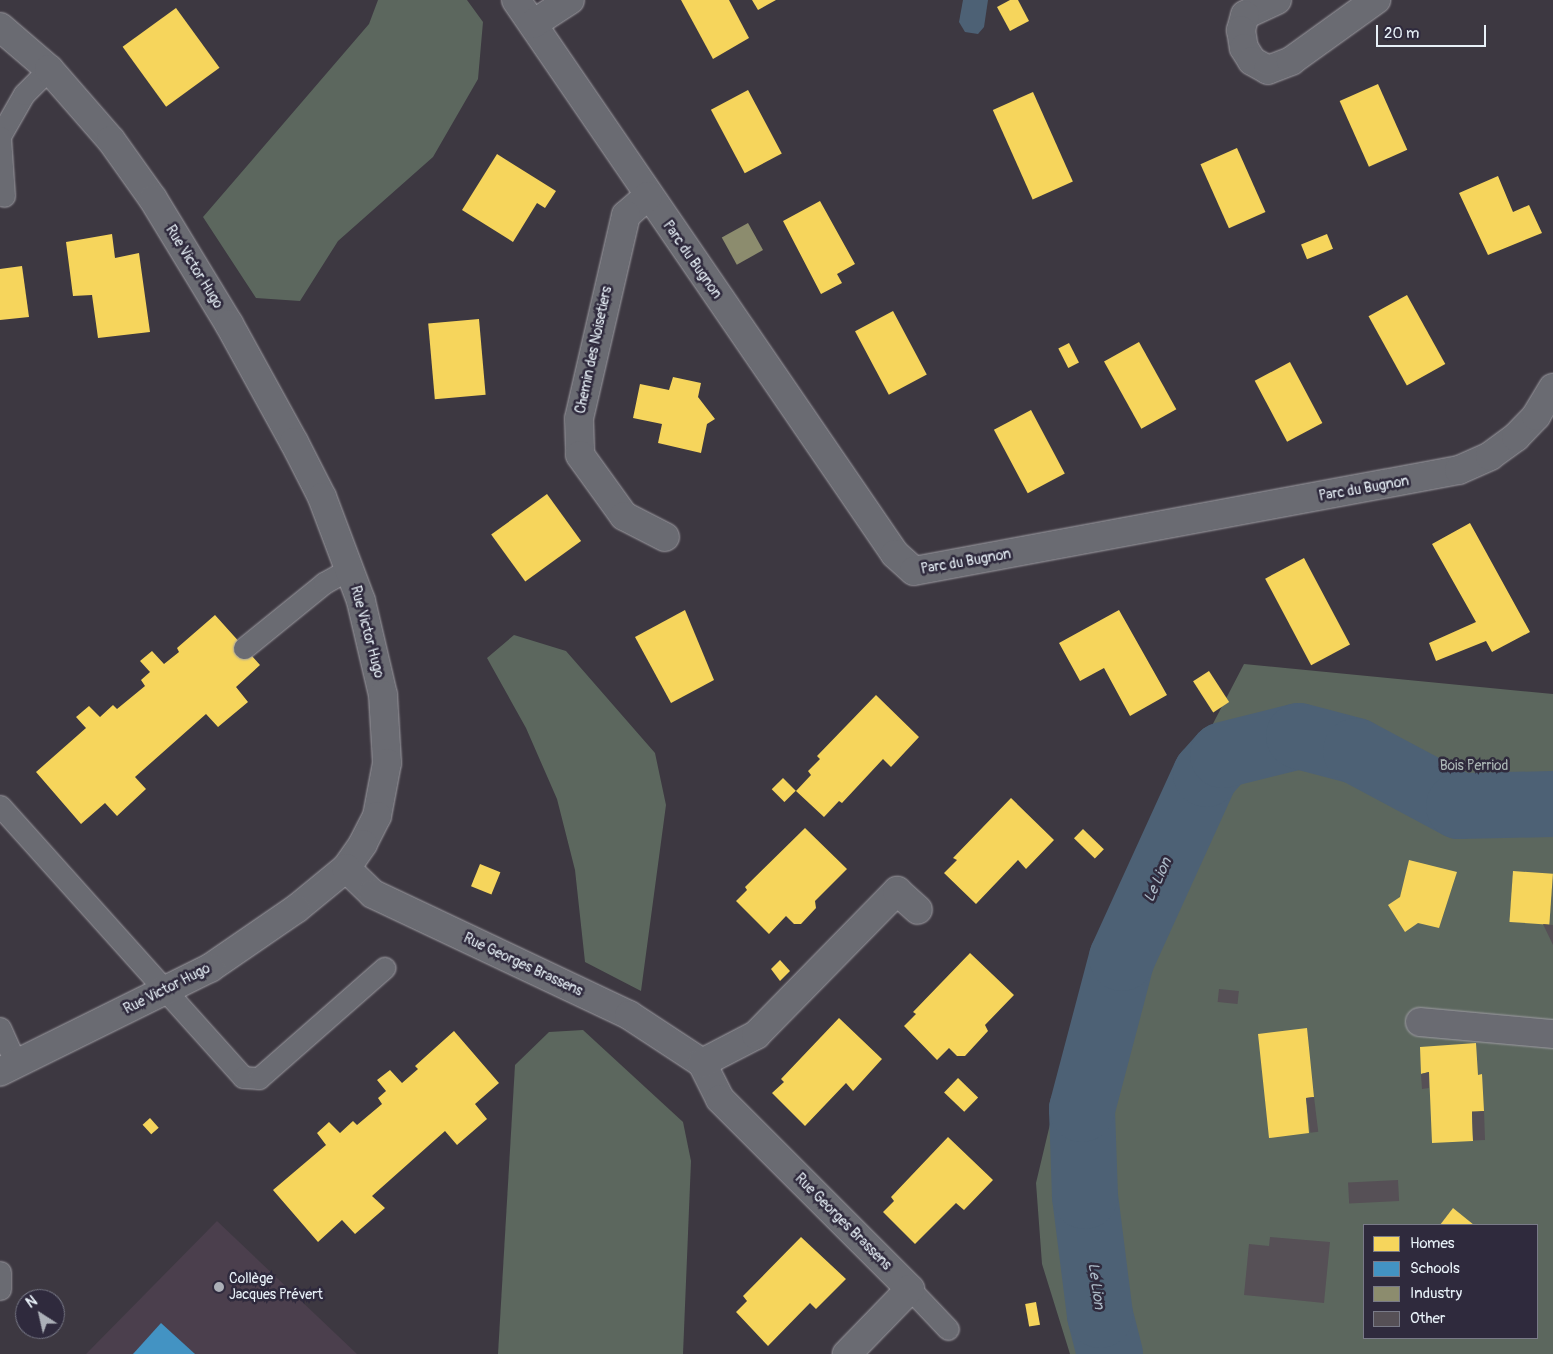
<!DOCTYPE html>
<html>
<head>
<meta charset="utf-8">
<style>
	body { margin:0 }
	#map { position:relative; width:1553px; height:1354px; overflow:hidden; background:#3d3841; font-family:Pangolin,sans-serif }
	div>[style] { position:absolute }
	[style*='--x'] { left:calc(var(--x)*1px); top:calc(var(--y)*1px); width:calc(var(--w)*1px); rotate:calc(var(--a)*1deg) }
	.built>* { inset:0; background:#4b3f4d }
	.green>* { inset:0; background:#5c675e }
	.water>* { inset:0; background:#4d6175 }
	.homes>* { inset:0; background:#f6d55c; transform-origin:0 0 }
	.schools>* { inset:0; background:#4393c3 }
	.industry>* { inset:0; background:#8c8c6e; transform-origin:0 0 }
	.river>* { height:66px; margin:-33px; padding:0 33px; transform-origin:33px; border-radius:33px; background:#4d6175 }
	.building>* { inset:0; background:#565056; transform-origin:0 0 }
	.roads { filter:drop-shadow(0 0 1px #9e9da3) drop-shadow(0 0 1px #9e9da3) }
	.lane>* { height:21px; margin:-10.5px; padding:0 10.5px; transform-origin:10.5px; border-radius:10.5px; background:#6a6b72 }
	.street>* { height:28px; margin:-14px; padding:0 14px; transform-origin:14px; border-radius:14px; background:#6a6b72 }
	.dots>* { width:14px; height:14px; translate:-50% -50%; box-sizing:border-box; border:2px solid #2f2a3d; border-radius:50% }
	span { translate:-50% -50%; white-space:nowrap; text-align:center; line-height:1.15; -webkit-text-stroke:5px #2f2a3d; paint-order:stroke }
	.street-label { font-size:14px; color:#e8f1f8 }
	.park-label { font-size:14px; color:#abb6b5 }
	.poi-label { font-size:14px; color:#e8f1f8 }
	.left { translate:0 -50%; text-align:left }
	.water-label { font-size:15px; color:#abb9c6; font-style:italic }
	.legend { position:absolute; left:1363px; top:1224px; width:175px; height:115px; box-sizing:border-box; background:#2f2a3d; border:1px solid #797a88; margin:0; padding:6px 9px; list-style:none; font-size:15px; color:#e8f1f8 }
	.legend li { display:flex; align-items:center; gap:10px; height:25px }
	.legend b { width:25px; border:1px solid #797a88 }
	.north { position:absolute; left:15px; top:1289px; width:50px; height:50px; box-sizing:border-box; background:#2f2a3d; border:1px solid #797a88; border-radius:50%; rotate:325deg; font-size:14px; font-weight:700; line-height:20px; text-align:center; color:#e8f1f8 }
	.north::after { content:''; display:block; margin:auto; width:18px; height:22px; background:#acb0b8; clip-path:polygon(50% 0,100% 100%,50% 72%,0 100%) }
	.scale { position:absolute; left:1376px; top:25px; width:110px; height:22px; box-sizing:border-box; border:2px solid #e8f1f8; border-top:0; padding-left:6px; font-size:15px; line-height:18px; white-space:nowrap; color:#e8f1f8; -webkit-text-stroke:4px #2f2a3d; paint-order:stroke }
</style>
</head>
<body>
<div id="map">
	<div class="built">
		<i style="clip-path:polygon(217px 1221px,357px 1354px,86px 1354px)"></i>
	</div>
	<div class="green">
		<i style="clip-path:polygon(378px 0,467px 0,483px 22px,478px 79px,433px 157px,338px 241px,300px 301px,256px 298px,203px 217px,369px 24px)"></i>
		<i style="clip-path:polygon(514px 635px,566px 651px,655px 753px,666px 805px,641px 991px,585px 962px,575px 870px,557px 799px,526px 728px,487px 658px)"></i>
		<i style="clip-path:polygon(evenodd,1244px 664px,1553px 694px,1553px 1354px,1070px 1354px,1042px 1264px,1036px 1183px,1075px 1019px,1125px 893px,1244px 664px,1364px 1225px,1537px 1225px,1537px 1338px,1364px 1338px,1364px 1225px)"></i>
		<i style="clip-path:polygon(583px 1030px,683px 1122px,691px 1161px,683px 1354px,498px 1354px,515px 1065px,549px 1032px)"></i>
	</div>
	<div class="water">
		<i style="clip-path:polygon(963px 0,988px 0,984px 27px,978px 34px,965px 32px,959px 22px)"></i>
	</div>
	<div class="homes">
		<i style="clip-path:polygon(681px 0,729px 0,749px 38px,713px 59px)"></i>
		<i style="clip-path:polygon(752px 0,776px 0,758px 10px)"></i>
		<i style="clip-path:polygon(1010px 0,1018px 0,1029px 21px,1010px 31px,997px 7px)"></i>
		<i style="left:176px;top:8px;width:74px;height:66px;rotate:54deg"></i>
		<i style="left:1378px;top:84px;width:72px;height:42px;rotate:66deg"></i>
		<i style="left:748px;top:90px;width:72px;height:42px;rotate:62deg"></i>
		<i style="left:1033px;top:92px;width:98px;height:44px;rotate:66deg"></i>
		<i style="left:1237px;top:148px;width:70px;height:40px;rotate:66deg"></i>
		<i style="clip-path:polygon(497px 154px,556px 191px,545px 208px,537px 203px,513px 242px,462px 210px)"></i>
		<i style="clip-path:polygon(1498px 176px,1513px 212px,1529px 205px,1542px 233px,1488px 255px,1459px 193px)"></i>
		<i style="clip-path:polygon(820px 201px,855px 264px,837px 274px,842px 283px,821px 294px,783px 221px)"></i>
		<i style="clip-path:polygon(112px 234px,115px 258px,139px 253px,150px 332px,98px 338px,92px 295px,73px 296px,66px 242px)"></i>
		<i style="left:1327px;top:234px;width:16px;height:28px;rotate:68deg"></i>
		<i style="clip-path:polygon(22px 266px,29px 317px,0 320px,0 269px)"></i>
		<i style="left:1407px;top:295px;width:79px;height:44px;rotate:61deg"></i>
		<i style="left:893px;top:311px;width:72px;height:43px;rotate:62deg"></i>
		<i style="left:479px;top:319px;width:76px;height:51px;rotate:85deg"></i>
		<i style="left:1139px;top:342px;width:77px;height:40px;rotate:61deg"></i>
		<i style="left:1069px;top:343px;width:22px;height:12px;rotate:63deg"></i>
		<i style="left:1290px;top:362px;width:69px;height:40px;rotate:62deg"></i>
		<i style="clip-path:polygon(673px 377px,701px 383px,698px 397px,715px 419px,707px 424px,701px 453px,658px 443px,662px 424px,633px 418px,640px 384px,669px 390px)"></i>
		<i style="left:1031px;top:410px;width:72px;height:42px;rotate:62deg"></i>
		<i style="left:547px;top:494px;width:58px;height:69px;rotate:54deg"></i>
		<i style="clip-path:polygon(1470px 523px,1530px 632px,1492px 652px,1486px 641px,1436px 661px,1429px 643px,1476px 622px,1432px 544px)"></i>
		<i style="left:1304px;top:558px;width:98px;height:44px;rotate:62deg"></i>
		<i style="clip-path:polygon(685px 610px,714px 680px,671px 703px,635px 637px)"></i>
		<i style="clip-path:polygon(1119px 610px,1167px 695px,1130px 716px,1104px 668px,1080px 681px,1059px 643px)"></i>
		<i style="clip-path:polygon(215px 615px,260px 665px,236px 687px,248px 702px,218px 727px,206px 714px,135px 777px,146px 789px,117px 816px,105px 803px,81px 824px,36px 772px,86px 728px,76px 717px,89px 706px,100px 717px,113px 705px,117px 709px,145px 686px,141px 680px,150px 672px,140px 661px,152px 651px,164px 664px,179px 652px,177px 648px)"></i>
		<i style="left:1209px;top:671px;width:37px;height:19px;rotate:57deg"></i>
		<i style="clip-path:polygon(876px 695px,919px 737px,891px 767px,883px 759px,842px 803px,839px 801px,824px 817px,796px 791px,811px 775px,808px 771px,820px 759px,817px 756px)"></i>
		<i style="left:783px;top:778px;width:18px;height:16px;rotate:45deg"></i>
		<i style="clip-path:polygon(1011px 798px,1054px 840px,1026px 869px,1018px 860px,976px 904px,944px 873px,957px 860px,953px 858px)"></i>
		<i style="clip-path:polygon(805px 828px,847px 869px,815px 901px,816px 908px,801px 924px,794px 924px,786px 916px,769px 934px,736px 901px,747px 890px,745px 887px)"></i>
		<i style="left:1083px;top:829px;width:29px;height:13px;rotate:44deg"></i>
		<i style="clip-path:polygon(1409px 860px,1457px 872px,1439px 928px,1418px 923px,1405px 932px,1388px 905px,1400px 897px)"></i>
		<i style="left:480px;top:864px;width:22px;height:24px;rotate:22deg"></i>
		<i style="left:1513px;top:871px;width:40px;height:51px;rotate:4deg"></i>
		<i style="clip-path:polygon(970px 953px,1014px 995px,985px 1025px,988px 1031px,965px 1056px,957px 1056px,949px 1048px,937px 1060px,904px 1026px,916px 1014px,913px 1012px)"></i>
		<i style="clip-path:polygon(780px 960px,790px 971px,780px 981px,771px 969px)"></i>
		<i style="clip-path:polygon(839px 1018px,882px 1059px,853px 1091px,846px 1083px,805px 1126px,772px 1093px,784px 1082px,781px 1079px)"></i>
		<i style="clip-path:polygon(1307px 1028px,1314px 1097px,1306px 1098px,1309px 1133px,1269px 1138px,1258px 1034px)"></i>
		<i style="clip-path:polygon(454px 1031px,499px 1083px,475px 1104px,487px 1119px,457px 1145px,445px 1131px,372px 1196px,385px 1208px,355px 1234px,342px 1220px,318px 1242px,273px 1190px,326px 1145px,317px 1133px,329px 1122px,340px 1133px,353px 1121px,357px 1125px,382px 1104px,378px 1098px,386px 1091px,377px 1080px,390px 1070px,402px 1083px,418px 1069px,415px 1066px)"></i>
		<i style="clip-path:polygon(1476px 1043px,1478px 1075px,1482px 1074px,1484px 1111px,1472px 1113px,1473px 1141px,1432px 1143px,1429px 1072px,1421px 1074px,1420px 1047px)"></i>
		<i style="left:958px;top:1078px;width:28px;height:20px;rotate:44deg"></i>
		<i style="left:150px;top:1118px;width:13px;height:10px;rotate:48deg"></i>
		<i style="clip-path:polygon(948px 1137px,993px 1180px,964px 1210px,956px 1203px,915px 1244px,883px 1212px,894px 1201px,891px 1197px)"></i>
		<i style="clip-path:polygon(1453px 1208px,1474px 1225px,1440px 1225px)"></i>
		<i style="clip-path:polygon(801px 1237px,846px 1279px,816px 1309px,810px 1303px,768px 1346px,736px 1312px,747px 1301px,743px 1296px)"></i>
		<i style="left:1036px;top:1302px;width:23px;height:11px;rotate:80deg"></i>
	</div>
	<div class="schools">
		<i style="clip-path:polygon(161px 1323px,195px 1354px,133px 1354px)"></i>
	</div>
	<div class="industry">
		<i style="left:748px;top:223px;width:31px;height:30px;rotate:61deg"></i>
	</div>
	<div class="river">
		<i style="--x:1110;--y:1354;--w:40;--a:-104.4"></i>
		<i style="--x:1100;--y:1315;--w:120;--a:-97.2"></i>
		<i style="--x:1085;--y:1196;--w:87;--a:-92"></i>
		<i style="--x:1082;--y:1109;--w:156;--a:-75.2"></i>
		<i style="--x:1122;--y:958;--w:202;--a:-65.5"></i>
		<i style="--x:1206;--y:774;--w:25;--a:-48"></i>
		<i style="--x:1223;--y:755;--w:78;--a:-14"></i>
		<i style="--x:1299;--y:736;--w:59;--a:14.7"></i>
		<i style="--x:1356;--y:751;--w:117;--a:28.1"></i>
		<i style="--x:1459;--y:806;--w:94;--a:-1.2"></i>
	</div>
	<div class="building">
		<i style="clip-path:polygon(1543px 924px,1553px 925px,1553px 945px)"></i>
		<i style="left:1219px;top:989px;width:20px;height:13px;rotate:6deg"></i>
		<i style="clip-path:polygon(1429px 1072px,1429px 1088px,1422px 1089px,1421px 1074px)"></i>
		<i style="left:1314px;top:1097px;width:35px;height:8px;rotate:83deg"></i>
		<i style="left:1484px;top:1111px;width:29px;height:12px;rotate:88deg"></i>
		<i style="left:1398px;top:1180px;width:21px;height:50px;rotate:87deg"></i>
		<i style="clip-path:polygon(1270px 1237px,1330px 1242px,1324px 1303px,1244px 1295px,1249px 1244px,1269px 1246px)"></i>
	</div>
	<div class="roads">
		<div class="lane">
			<i style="--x:0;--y:136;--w:48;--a:-60.3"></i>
			<i style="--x:24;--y:94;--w:35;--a:-45"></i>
			<i style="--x:0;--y:137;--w:59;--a:86.1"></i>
			<i style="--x:244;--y:648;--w:103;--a:-39.1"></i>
			<i style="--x:324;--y:583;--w:29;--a:-29"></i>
			<i style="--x:0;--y:806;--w:364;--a:48.1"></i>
			<i style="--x:243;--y:1077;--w:16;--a:4"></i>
			<i style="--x:259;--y:1078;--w:167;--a:-41.3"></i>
			<i style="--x:0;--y:1028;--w:39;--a:66"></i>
			<i style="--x:0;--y:1272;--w:17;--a:90"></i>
			<i style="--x:910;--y:1289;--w:55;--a:46.5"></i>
		</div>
		<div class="street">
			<i style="--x:516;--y:0;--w:671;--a:55.62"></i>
			<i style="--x:895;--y:554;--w:25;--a:42"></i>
			<i style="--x:914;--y:571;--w:554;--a:-10.5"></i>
			<i style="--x:1459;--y:470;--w:34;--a:-24"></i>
			<i style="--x:1490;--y:456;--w:32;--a:-36"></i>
			<i style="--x:1516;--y:437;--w:29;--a:-46"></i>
			<i style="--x:1536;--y:416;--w:33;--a:-59"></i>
			<i style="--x:1277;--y:0;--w:35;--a:155"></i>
			<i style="--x:1245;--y:15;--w:16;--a:105"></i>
			<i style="--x:1241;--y:30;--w:18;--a:81"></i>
			<i style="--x:1244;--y:48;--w:15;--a:58"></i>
			<i style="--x:1252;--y:61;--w:18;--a:29"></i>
			<i style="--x:1268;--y:70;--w:25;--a:-21"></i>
			<i style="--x:1291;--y:61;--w:105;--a:-35.7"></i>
			<i style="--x:533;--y:24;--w:44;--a:-33"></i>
			<i style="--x:0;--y:27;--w:65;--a:40.6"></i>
			<i style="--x:49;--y:69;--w:94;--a:48.9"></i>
			<i style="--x:111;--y:140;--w:72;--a:54.6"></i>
			<i style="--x:153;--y:199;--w:146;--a:58.7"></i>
			<i style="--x:229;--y:324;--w:135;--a:61.2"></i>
			<i style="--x:294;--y:442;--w:62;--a:63"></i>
			<i style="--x:322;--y:497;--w:111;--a:69.4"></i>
			<i style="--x:361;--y:601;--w:97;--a:76.8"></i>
			<i style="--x:383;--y:695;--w:68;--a:86.6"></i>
			<i style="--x:387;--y:763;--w:54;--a:100.7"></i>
			<i style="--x:377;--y:816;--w:31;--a:117"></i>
			<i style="--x:363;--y:844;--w:29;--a:125"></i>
			<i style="--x:346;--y:868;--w:65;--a:140.6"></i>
			<i style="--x:296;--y:909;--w:104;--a:145.5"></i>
			<i style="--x:210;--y:968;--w:234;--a:153.7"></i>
			<i style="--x:648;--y:196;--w:29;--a:139"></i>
			<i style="--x:626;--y:215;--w:209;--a:103"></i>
			<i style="--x:579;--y:419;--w:36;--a:88"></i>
			<i style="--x:580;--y:455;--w:75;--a:54.2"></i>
			<i style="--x:624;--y:516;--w:46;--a:27.1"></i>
			<i style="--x:346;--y:868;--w:37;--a:44"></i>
			<i style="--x:373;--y:894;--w:283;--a:25.3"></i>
			<i style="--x:629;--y:1015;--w:87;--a:33.3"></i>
			<i style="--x:702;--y:1063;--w:40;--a:63.4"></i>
			<i style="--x:720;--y:1099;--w:269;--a:45"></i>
			<i style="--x:910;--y:1289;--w:91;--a:134.1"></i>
			<i style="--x:1420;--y:1022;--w:134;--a:5.2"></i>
			<i style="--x:702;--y:1063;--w:61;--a:-27.4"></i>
			<i style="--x:756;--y:1035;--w:202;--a:-45.6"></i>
			<i style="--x:897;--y:891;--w:28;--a:42"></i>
		</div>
	</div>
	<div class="dots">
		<i style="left:219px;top:1287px;background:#acb0b8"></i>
	</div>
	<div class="street-label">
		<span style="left:692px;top:260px;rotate:55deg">Parc du Bugnon</span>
		<span style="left:194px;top:267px;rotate:58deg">Rue Victor Hugo</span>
		<span style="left:594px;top:350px;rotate:-78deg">Chemin des Noisetiers</span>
		<span style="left:1364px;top:489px;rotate:-10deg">Parc du Bugnon</span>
		<span style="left:966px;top:562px;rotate:-10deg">Parc du Bugnon</span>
		<span style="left:367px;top:632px;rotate:75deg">Rue Victor Hugo</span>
		<span style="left:523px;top:965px;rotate:25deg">Rue Georges Brassens</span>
		<span style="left:167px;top:989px;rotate:-27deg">Rue Victor Hugo</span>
		<span style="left:843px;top:1222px;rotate:45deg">Rue Georges Brassens</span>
	</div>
	<div class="park-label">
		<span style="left:1474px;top:766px">Bois Perriod</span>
	</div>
	<div class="poi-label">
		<span class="left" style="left:229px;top:1287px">Collège<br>Jacques Prévert</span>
	</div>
	<div class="water-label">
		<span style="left:1158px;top:880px;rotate:-66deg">Le Lion</span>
		<span style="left:1096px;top:1286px;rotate:82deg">Le Lion</span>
	</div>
	<ul class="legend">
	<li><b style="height:14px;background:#f6d55c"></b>Homes</li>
	<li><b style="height:14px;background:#4393c3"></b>Schools</li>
	<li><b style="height:14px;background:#8c8c6e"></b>Industry</li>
	<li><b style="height:14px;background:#565056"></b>Other</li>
	</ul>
	<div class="north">N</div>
	<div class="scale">20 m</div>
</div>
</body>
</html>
